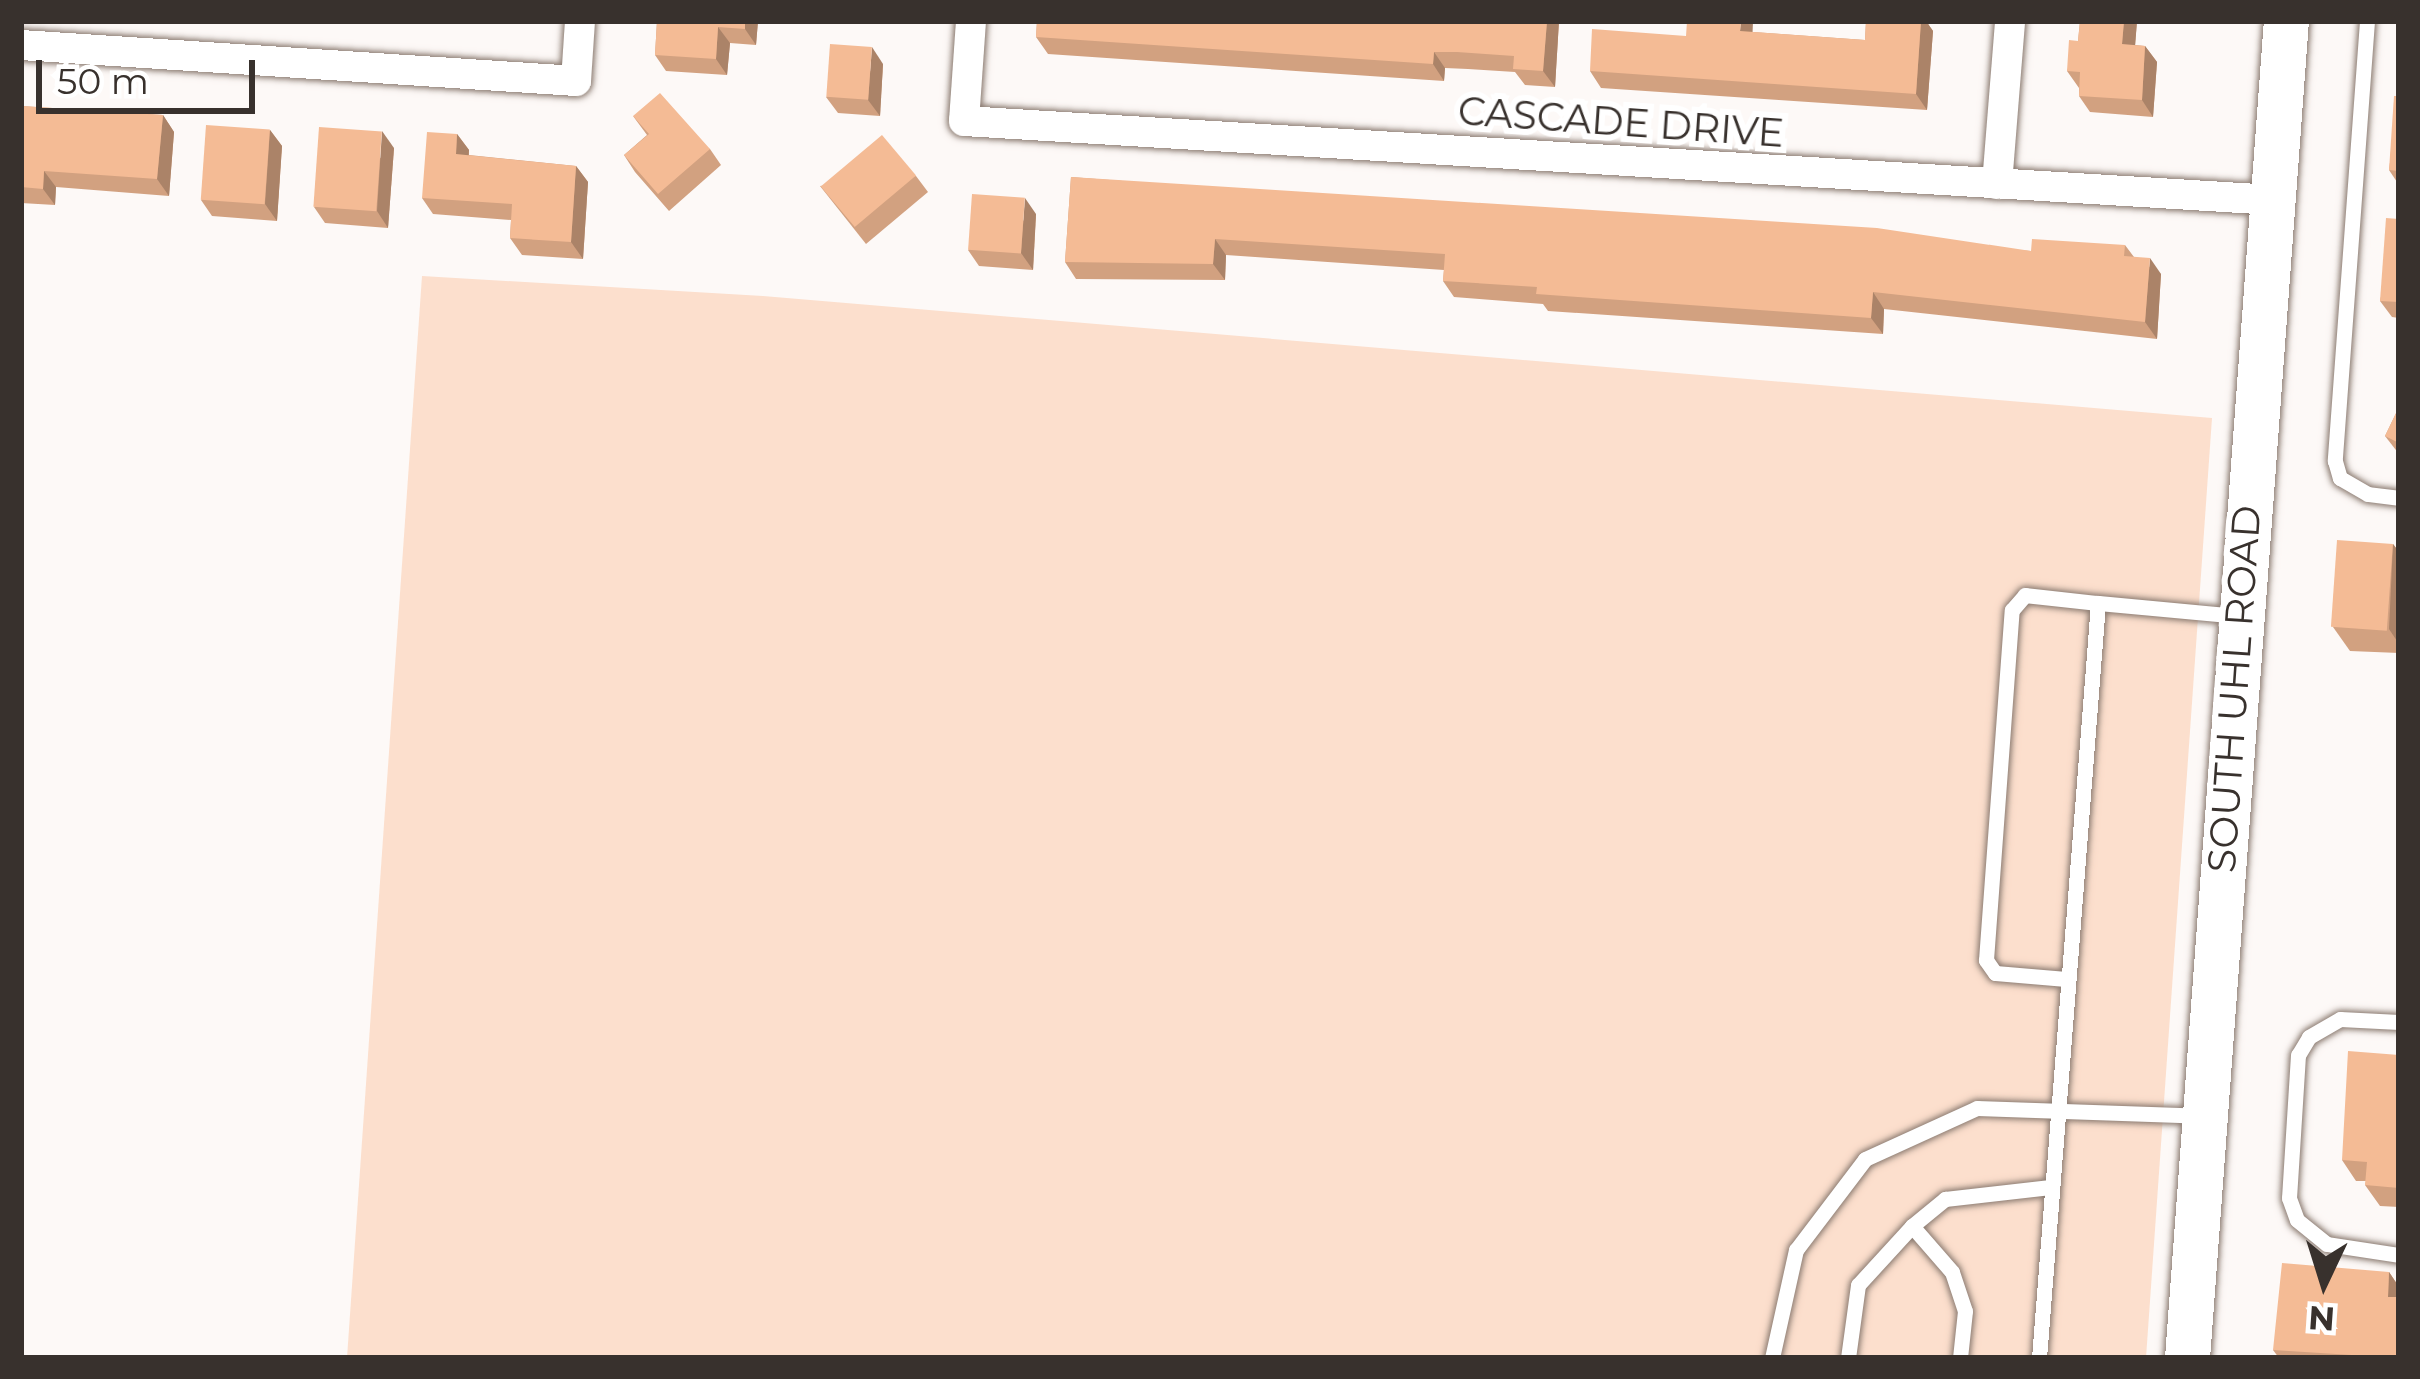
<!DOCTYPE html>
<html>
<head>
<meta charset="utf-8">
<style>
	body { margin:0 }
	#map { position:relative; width:2420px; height:1379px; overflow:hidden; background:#fdf9f7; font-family:Montserrat,sans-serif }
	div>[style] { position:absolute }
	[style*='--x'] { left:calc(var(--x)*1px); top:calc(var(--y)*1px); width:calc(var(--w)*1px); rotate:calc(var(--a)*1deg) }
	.green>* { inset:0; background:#fcdfcd }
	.roads { filter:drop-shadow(0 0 3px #8b7b71) drop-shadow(0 0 3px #8b7b71) }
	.service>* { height:15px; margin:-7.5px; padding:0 7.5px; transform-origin:7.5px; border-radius:7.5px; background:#fff }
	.minor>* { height:30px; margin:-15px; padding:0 15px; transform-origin:15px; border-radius:15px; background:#fff }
	.secondary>* { height:45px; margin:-22.5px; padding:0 22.5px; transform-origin:22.5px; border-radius:22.5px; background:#fff }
	.wall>* { inset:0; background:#d2a180 }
	.shaded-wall>* { inset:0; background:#ab8368 }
	.building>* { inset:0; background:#f4bb95; transform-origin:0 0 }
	span { translate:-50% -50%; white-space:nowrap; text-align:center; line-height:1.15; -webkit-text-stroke:12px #fff; paint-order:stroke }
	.street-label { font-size:39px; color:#38312d }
	.frame { position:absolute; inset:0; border:24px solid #38312d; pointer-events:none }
	.north { position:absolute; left:2264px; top:1223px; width:120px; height:120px; -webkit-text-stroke:9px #fff; paint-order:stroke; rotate:184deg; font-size:33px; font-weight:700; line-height:48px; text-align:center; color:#38312d }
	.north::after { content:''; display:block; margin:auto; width:42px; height:54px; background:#38312d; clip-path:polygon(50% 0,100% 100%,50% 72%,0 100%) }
	.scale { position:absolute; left:36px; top:60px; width:219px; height:54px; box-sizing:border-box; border:6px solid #38312d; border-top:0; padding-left:15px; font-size:36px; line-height:42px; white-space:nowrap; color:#38312d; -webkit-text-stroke:9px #fff; paint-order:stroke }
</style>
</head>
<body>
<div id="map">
	<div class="green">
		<i style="clip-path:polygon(422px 276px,763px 296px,2212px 418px,2146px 1358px,347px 1358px)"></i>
	</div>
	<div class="roads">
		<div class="service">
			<i style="--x:2367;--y:21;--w:441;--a:94.2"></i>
			<i style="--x:2335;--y:461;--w:18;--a:74"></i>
			<i style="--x:2340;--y:478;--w:32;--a:30"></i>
			<i style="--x:2368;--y:494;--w:31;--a:7"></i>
			<i style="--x:2066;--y:979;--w:71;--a:-175.2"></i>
			<i style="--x:1995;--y:973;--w:16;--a:-125"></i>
			<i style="--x:1986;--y:960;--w:351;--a:-85.8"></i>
			<i style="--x:2012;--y:610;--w:20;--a:-49"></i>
			<i style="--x:2025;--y:595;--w:73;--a:6.3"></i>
			<i style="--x:2399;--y:1022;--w:59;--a:-177.1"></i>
			<i style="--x:2340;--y:1019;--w:36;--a:150"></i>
			<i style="--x:2309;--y:1037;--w:21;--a:121"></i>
			<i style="--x:2298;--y:1055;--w:143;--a:93.6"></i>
			<i style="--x:2289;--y:1198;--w:23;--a:70"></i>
			<i style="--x:2297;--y:1220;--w:38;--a:39"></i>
			<i style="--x:2327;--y:1244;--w:73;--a:8.7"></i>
			<i style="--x:1912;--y:1226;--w:61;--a:49"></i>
			<i style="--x:1952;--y:1272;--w:41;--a:71.6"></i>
			<i style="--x:1965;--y:1311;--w:47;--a:96.1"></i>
			<i style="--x:1772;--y:1358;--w:111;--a:-77.5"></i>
			<i style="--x:1796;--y:1250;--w:114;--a:-52.8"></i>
			<i style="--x:1865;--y:1159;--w:123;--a:-24.5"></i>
			<i style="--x:1977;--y:1108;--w:224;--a:2"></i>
			<i style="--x:1848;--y:1358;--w:74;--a:-82.2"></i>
			<i style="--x:1858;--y:1285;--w:80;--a:-47.5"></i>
			<i style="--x:1912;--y:1226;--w:43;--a:-39.3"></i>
			<i style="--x:1945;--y:1199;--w:106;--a:-6.5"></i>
			<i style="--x:2039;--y:1358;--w:757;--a:-85.53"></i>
			<i style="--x:2098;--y:603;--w:140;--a:5.3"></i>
		</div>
		<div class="minor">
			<i style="--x:971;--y:21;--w:100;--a:94"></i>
			<i style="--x:964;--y:121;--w:1312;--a:3.45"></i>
			<i style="--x:21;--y:45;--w:556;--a:3.71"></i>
			<i style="--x:576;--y:81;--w:60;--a:-86.2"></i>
			<i style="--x:1997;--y:184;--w:164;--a:-85.4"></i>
		</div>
		<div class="secondary">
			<i style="--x:2187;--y:1358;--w:1341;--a:-85.77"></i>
		</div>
	</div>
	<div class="wall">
		<i style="clip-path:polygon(657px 21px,758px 21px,756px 45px,730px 43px,727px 75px,666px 71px,655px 55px)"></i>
		<i style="clip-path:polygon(1037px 21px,1559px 21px,1555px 87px,1525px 85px,1515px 72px,1468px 69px,1445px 68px,1444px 81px,1048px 54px,1036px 37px)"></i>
		<i style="clip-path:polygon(1866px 21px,1926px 21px,1933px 31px,1927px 110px,1601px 88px,1590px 71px,1686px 36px,1753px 32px,1865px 40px)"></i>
		<i style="clip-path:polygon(2080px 21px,2137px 21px,2135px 45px,2145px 46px,2157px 62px,2153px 117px,2090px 112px,2079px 96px,2079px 88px,2067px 71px,2078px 41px)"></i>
		<i style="clip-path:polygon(883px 64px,880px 116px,838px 113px,826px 97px)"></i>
		<i style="clip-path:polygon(2399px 96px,2399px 185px,2389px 170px)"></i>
		<i style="clip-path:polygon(21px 106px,163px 115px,174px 132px,169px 196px,56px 187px,55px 205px,21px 203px)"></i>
		<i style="clip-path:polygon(633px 116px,710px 149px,721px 165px,669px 211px,635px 172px,624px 155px,647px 135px)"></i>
		<i style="clip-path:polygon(270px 130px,282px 146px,277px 221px,212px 216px,201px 200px)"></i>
		<i style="clip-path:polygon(457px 134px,469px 150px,469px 155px,576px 166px,588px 182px,583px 259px,522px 255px,510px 238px,511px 220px,433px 214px,422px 198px)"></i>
		<i style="clip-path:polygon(394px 148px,388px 228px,325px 223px,314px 207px)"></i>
		<i style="clip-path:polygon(916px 176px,928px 192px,866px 244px,820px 186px)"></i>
		<i style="clip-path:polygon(1071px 177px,2031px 251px,2125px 245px,2134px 257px,2161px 274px,2157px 339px,1884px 309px,1883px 334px,1548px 311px,1543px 304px,1454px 297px,1443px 281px,1444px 270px,1226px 255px,1225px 280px,1076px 279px,1065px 262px)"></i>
		<i style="clip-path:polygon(1036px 214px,1033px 270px,979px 266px,968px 250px)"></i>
		<i style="clip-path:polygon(2399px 219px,2399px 318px,2392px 317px,2380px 301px)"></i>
		<i style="clip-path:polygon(2399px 407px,2399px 454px,2385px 436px)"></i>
		<i style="clip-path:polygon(2393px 544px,2399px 552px,2399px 653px,2350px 651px,2333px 627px)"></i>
		<i style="clip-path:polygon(2399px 1055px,2399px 1207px,2380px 1206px,2365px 1185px,2366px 1181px,2356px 1181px,2342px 1160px)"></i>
		<i style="clip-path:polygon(2389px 1272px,2399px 1287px,2399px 1358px,2279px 1358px,2273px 1350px)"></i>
	</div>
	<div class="shaded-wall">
		<i style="clip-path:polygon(745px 21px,758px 21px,756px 45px,745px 29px)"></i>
		<i style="clip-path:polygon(1547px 21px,1559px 21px,1555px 87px,1543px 71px)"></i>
		<i style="clip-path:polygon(1741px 21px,1753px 21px,1752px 47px,1740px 31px)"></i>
		<i style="clip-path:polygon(1921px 21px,1926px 21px,1933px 31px,1927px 110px,1916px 94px)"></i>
		<i style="clip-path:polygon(2124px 21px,2137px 21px,2134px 60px,2122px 44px)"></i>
		<i style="clip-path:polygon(718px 27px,730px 43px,727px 75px,716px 59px)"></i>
		<i style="clip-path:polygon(2145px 46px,2157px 62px,2153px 117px,2142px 100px)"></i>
		<i style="clip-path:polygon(872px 47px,883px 64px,880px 116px,868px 100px)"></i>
		<i style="clip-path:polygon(1434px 52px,1445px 68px,1444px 81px,1433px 64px)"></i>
		<i style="clip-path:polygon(163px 115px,174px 132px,169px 196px,157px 179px)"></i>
		<i style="clip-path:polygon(270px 130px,282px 146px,277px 221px,265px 204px)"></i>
		<i style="clip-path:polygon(382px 131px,394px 148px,388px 228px,377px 211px)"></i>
		<i style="clip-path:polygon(457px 134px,469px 150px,467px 171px,456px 154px)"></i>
		<i style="clip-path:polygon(576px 166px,588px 182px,583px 259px,571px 242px)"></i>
		<i style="clip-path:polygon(44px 171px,56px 187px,55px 205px,43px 189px)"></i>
		<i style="clip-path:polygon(1025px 198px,1036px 214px,1033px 270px,1021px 253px)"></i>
		<i style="clip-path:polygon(1215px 239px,1226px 255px,1225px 280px,1213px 264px)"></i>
		<i style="clip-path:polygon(2150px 258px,2161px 274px,2157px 339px,2145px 322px)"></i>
		<i style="clip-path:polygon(1873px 292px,1884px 309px,1883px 334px,1871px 318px)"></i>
		<i style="clip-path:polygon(2393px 544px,2399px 552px,2399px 644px,2389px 629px)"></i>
		<i style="clip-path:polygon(2389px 1272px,2399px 1287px,2399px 1313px,2388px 1297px)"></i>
	</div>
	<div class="building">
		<i style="clip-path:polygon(657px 21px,745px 21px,745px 29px,718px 27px,716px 59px,655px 55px)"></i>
		<i style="clip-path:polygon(1037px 21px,1547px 21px,1543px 71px,1513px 69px,1514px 56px,1457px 52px,1434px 52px,1433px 64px,1036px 37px)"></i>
		<i style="clip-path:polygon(1687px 21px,1741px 21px,1740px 31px,1865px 40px,1866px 21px,1921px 21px,1916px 94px,1590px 71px,1592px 29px,1686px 36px)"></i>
		<i style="clip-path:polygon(2080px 21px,2124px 21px,2122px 44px,2145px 46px,2142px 100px,2079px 96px,2080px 72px,2067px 71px,2069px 40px,2078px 41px)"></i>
		<i style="left:830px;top:44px;width:42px;height:53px;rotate:4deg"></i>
		<i style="clip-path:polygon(660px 93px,710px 149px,658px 194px,624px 155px,649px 134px,633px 116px)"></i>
		<i style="clip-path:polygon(2394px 96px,2399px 96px,2399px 171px,2389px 170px)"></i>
		<i style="clip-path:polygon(21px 106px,163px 115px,157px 179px,44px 171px,43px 189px,21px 187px)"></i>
		<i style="left:206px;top:125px;width:64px;height:75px;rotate:4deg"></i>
		<i style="left:319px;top:127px;width:63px;height:80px;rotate:4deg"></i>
		<i style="clip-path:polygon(427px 132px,457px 134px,456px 154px,576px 166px,571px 242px,510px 238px,512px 204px,422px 198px)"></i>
		<i style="left:882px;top:135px;width:53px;height:80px;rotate:50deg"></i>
		<i style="clip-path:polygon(1071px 177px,1877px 228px,2031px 251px,2032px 239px,2125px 245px,2124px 256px,2150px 258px,2145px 322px,1873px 292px,1871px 318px,1536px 294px,1537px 287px,1443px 281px,1445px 254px,1215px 239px,1213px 264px,1065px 262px)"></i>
		<i style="left:972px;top:194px;width:53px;height:56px;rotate:4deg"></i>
		<i style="clip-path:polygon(2386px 218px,2399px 219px,2399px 302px,2380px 301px)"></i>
		<i style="clip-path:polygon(2399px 407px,2399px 443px,2385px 436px)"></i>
		<i style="left:2337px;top:540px;width:56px;height:87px;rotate:4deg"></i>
		<i style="clip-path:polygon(2348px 1051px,2399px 1055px,2399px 1188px,2365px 1185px,2367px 1162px,2342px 1160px)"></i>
		<i style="clip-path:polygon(2282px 1263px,2389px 1272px,2388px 1297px,2399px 1297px,2399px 1358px,2273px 1350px)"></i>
	</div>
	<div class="street-label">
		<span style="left:1621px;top:122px;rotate:4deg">CASCADE DRIVE</span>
		<span style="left:2234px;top:689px;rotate:-86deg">SOUTH UHL ROAD</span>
	</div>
	<div class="frame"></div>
	<div class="north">N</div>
	<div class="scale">50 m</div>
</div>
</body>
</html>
